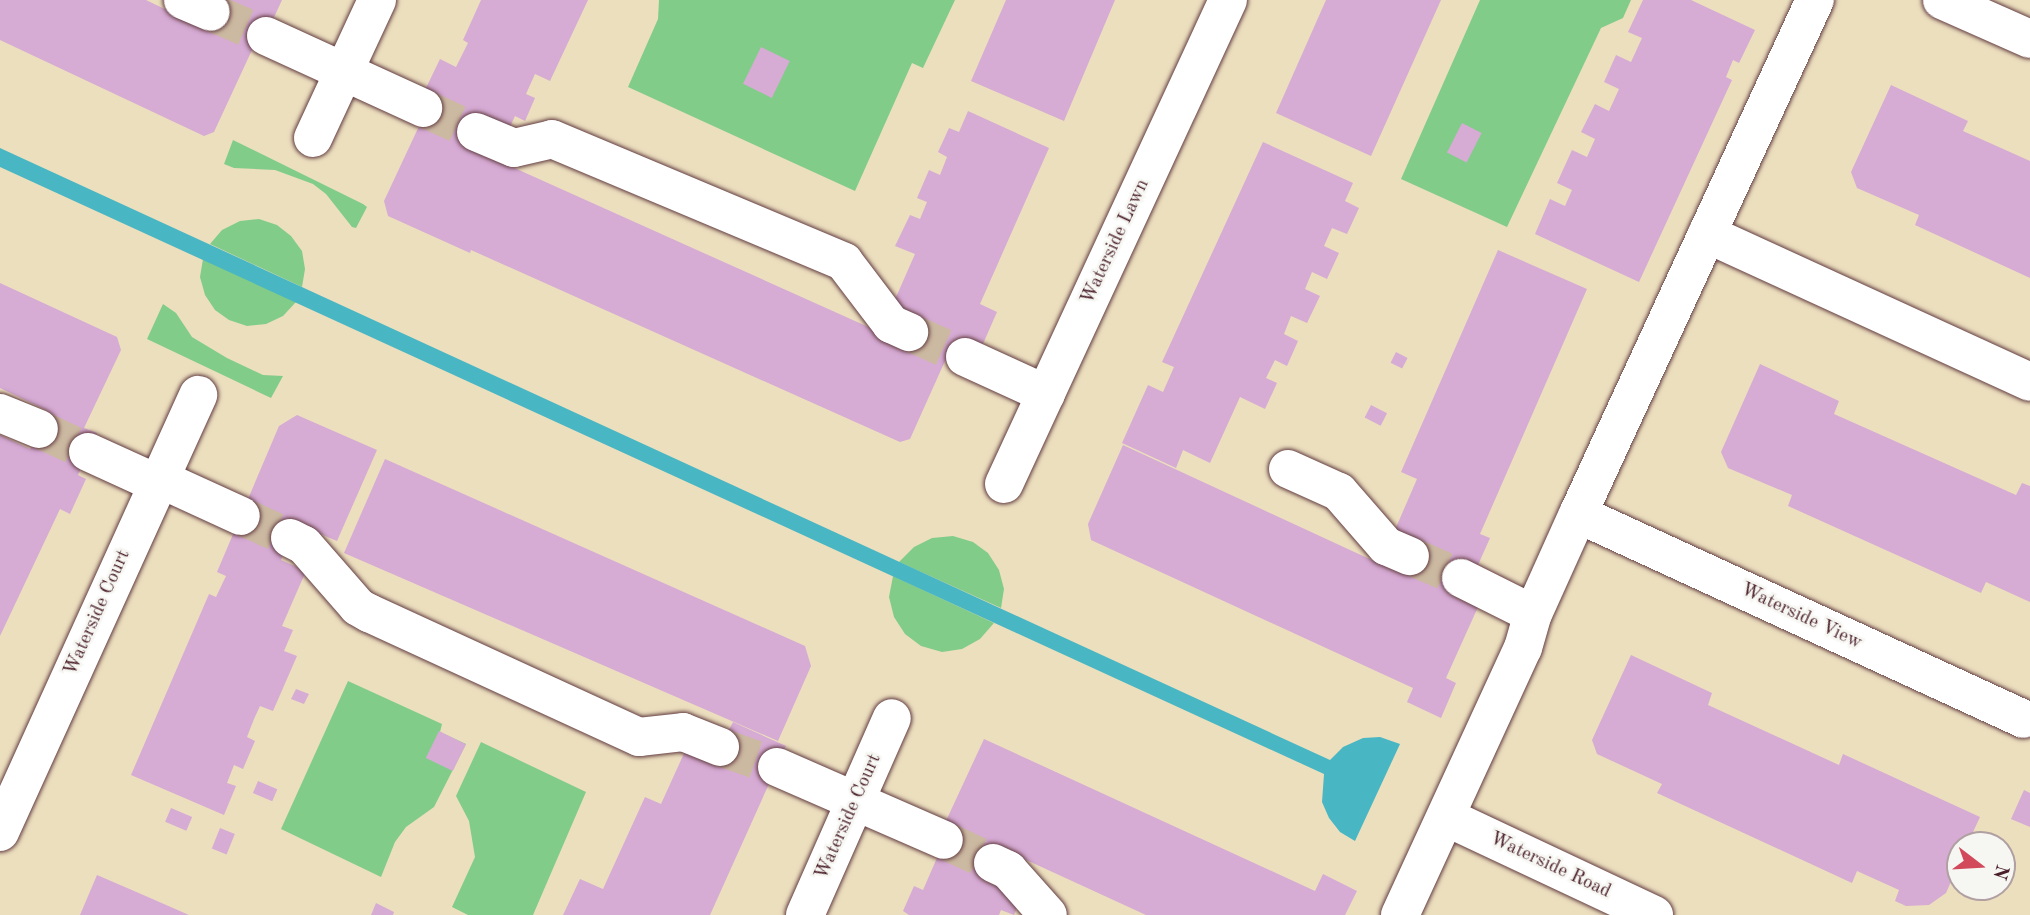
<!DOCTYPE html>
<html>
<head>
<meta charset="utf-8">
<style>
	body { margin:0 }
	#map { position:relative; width:2030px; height:915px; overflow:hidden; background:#ecdfbe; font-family:"Old Standard TT",serif }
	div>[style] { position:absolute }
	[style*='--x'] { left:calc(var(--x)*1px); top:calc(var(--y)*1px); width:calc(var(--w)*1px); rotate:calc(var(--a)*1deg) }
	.green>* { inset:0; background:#82cc89 }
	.water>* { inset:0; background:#49b6c3 }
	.building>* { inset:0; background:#d6abd4; transform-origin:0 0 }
	.minor-tunnel>* { height:38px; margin-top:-19px; transform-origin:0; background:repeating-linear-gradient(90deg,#ccb9a1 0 38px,transparent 0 57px) }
	.roads { filter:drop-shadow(0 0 2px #623c41) drop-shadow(0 0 2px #623c41) }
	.minor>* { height:38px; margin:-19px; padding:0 19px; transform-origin:19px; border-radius:19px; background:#fff }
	span { translate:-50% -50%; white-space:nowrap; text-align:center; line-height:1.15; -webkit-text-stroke:5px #f6f6f2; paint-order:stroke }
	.street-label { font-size:19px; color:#4a1f2b }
	.north { position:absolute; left:1946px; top:831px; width:70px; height:70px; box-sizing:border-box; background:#f6f6f2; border:2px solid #b1a0a2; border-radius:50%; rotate:107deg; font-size:19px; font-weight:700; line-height:28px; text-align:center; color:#4a1f2b }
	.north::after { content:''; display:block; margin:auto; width:24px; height:32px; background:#d1495b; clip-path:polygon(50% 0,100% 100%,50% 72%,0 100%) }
</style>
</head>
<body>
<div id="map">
	<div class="green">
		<i style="clip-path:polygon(659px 0,955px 0,923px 68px,912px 63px,855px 191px,628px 87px,658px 19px)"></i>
		<i style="clip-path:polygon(1480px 0,1631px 0,1623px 18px,1601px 28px,1507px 227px,1401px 179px)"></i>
		<i style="clip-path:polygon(233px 140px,363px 204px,367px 207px,356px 228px,352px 227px,326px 194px,313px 184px,275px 170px,234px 168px,224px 164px)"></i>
		<i style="clip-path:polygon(259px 219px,277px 225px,291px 236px,302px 251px,305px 269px,302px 287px,210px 244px,222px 230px,240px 221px)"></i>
		<i style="clip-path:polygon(203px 259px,296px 302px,283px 316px,266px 324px,247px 326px,229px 320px,215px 310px,205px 295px,200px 277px)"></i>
		<i style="clip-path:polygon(163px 304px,176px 313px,192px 337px,227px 358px,263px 375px,283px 376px,271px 398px,147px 339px)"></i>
		<i style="clip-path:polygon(953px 536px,973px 542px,988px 553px,999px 570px,1004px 589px,1001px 608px,899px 562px,914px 547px,932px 538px)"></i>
		<i style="clip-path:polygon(893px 576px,994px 623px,980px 639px,962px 649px,942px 652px,921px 646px,905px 634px,894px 617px,889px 597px)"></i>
		<i style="clip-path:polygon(348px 681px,442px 724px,440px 732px,466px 744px,434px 807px,406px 827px,395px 842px,381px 877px,281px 829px)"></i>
		<i style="clip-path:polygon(481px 742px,586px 792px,533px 915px,468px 915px,452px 907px,475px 857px,469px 821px,456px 796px)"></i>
	</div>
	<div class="water">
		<i style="clip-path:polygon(0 148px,1330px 760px,1343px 747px,1363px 738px,1380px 737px,1400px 744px,1355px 841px,1340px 832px,1329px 818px,1322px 802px,1324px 774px,0 167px)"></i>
	</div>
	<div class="building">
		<i style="clip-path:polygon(0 0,146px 0,204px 28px,216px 0,282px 0,258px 52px,252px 50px,214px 132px,204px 136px,0 40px)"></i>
		<i style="clip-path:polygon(481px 0,588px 0,550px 81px,535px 74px,526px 94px,535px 98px,525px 121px,515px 116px,509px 129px,510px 166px,904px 343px,889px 313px,915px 254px,895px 246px,910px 215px,920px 219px,927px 202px,917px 198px,929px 170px,940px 175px,947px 157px,938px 152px,949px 128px,959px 132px,968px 111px,1049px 148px,980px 304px,997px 312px,979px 353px,961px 368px,945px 361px,910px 439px,900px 442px,471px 250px,470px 253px,388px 216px,384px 201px,420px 124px,425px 90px,440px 59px,456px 67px,468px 43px,463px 40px)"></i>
		<i style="clip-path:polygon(1006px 0,1115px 0,1064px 121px,971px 81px)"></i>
		<i style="clip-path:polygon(1326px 0,1441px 0,1371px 156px,1276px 113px)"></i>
		<i style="clip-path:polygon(1643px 0,1691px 0,1755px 30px,1739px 63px,1733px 60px,1726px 77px,1732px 80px,1639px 282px,1535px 234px,1550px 199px,1565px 206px,1572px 190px,1557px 183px,1572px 150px,1587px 157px,1595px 139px,1581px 132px,1595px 104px,1609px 111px,1619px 89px,1604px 82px,1616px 55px,1631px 62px,1642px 38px,1628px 32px)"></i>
		<i style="left:761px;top:47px;width:32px;height:41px;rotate:26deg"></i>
		<i style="clip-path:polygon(1891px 85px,1968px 121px,1963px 131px,2030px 161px,2030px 278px,1915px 225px,1919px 215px,1857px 188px,1851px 172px)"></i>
		<i style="left:1462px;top:123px;width:22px;height:33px;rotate:27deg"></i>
		<i style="clip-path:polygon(1263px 142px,1353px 183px,1345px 201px,1359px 208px,1347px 234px,1332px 228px,1324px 246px,1339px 253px,1327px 279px,1312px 272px,1305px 289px,1320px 296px,1307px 323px,1291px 316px,1284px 334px,1298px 341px,1287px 366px,1275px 360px,1266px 378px,1277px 383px,1265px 409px,1240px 397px,1210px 463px,1183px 450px,1176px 468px,1122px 443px,1148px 385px,1163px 392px,1174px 367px,1162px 362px)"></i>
		<i style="clip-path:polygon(1498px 250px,1587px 289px,1480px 534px,1490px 538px,1474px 574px,1465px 570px,1453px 596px,1478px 607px,1446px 678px,1456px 683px,1441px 718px,1407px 702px,1413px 688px,1091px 540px,1088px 524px,1123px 445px,1402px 574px,1391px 539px,1417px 479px,1401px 472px)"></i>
		<i style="clip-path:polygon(0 283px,117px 337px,121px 350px,84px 428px,97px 433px,78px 475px,86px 479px,70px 514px,60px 509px,0 636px,0 435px,30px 449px,48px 411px,0 388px)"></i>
		<i style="left:1396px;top:352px;width:13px;height:12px;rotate:27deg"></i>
		<i style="clip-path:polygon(1760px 364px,1839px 401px,1834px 414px,2016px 495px,2022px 483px,2030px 486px,2030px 602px,1986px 582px,1981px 593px,1788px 506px,1792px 495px,1728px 468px,1721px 452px)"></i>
		<i style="left:1371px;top:405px;width:18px;height:14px;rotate:27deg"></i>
		<i style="clip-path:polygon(297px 415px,377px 450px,337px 541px,297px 524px,281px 560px,306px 571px,282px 626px,293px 630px,284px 651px,297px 656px,273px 711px,260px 706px,254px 719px,247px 737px,255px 741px,243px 769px,234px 765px,227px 783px,236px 786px,224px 815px,131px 775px,209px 594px,216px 597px,226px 576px,217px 572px,279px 426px)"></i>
		<i style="clip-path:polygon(385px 459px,805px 646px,811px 666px,778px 741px,344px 553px)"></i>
		<i style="clip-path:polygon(1631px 655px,1712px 693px,1708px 705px,1839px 765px,1843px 754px,1980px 817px,1967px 845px,1960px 845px,1960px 861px,1946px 893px,1929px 905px,1906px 906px,1895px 901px,1899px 890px,1857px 871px,1852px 883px,1657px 793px,1662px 784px,1597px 754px,1592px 740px)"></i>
		<i style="clip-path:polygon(296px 689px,309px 694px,304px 704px,291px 699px)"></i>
		<i style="clip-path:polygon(733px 722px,786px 746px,710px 915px,563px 915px,580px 879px,603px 889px,645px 797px,661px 804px,686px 749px,720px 747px)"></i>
		<i style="left:439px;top:731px;width:30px;height:30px;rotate:26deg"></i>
		<i style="clip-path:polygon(984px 739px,1315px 891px,1323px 874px,1357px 891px,1345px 915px,1146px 915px,1000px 848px,985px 881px,1021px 897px,1014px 915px,1001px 910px,999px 915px,909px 915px,903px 911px,914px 886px,923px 890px,950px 828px,991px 844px,945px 823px)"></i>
		<i style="left:258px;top:781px;width:21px;height:13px;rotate:23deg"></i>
		<i style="clip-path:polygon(2024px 790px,2030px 793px,2030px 827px,2011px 819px)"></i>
		<i style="left:171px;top:808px;width:23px;height:15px;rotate:23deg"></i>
		<i style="left:220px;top:828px;width:16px;height:22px;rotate:22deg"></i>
		<i style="clip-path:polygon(97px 875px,141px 894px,189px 915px,80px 915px)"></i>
		<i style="clip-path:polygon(376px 903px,394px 912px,393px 915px,371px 915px)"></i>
	</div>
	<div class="minor-tunnel">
		<i style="--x:211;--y:12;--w:60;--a:23.6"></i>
		<i style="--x:423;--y:108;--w:58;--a:24.4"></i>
		<i style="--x:909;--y:332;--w:61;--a:24.1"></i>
		<i style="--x:39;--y:429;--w:54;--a:25.1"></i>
		<i style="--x:241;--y:516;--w:54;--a:24.2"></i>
		<i style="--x:1410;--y:556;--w:56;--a:23.3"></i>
		<i style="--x:720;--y:747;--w:60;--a:19.3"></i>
		<i style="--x:944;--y:840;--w:54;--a:25.1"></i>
	</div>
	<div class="roads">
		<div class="minor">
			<i style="--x:183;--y:0;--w:30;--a:23"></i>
			<i style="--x:1942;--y:0;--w:96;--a:23.9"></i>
			<i style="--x:266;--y:36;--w:173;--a:24.6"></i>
			<i style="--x:476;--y:132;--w:41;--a:22.8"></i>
			<i style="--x:514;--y:148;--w:39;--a:-13"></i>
			<i style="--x:552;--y:139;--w:317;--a:22.8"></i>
			<i style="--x:844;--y:262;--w:78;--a:52.8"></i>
			<i style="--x:891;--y:324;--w:20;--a:24"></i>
			<i style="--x:313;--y:138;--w:152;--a:-65.1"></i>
			<i style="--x:1707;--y:234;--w:355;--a:24.6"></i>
			<i style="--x:965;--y:357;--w:89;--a:24.6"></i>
			<i style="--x:0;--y:413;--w:42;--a:22.3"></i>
			<i style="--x:88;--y:452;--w:75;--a:24.5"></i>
			<i style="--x:1288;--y:469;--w:56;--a:24.3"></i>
			<i style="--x:1339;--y:492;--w:72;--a:49"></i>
			<i style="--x:1386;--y:546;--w:26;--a:23"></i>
			<i style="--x:158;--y:478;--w:91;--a:24.6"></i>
			<i style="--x:1004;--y:484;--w:533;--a:-65.16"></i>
			<i style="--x:1578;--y:514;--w:490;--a:24.7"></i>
			<i style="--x:290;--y:538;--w:16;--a:27"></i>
			<i style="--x:304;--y:545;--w:82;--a:48.9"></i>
			<i style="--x:358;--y:607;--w:13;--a:29"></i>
			<i style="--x:369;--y:613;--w:297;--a:24.7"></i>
			<i style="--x:639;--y:737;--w:44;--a:-6.5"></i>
			<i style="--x:683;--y:732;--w:40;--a:22"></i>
			<i style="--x:1461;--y:578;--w:80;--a:26.6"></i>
			<i style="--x:777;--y:767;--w:182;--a:23.6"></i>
			<i style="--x:1446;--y:817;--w:230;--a:25.2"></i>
			<i style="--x:0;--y:832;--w:480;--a:-65.6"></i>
			<i style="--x:993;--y:863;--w:17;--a:25"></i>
			<i style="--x:1008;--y:870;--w:60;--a:48.4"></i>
			<i style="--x:805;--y:915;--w:215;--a:-66.2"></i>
			<i style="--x:1400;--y:915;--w:294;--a:-65.3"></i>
			<i style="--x:1523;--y:648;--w:35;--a:-74"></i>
			<i style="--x:1533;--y:614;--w:110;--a:-65.8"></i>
			<i style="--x:1578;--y:514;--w:566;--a:-65.25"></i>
		</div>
	</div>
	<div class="street-label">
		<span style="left:1116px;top:242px;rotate:-65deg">Waterside Lawn</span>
		<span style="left:98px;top:613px;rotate:-66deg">Waterside Court</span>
		<span style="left:1801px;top:617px;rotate:25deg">Waterside View</span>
		<span style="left:849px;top:817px;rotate:-66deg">Waterside Court</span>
		<span style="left:1550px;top:866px;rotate:25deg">Waterside Road</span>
	</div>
	<div class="north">N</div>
</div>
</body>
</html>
